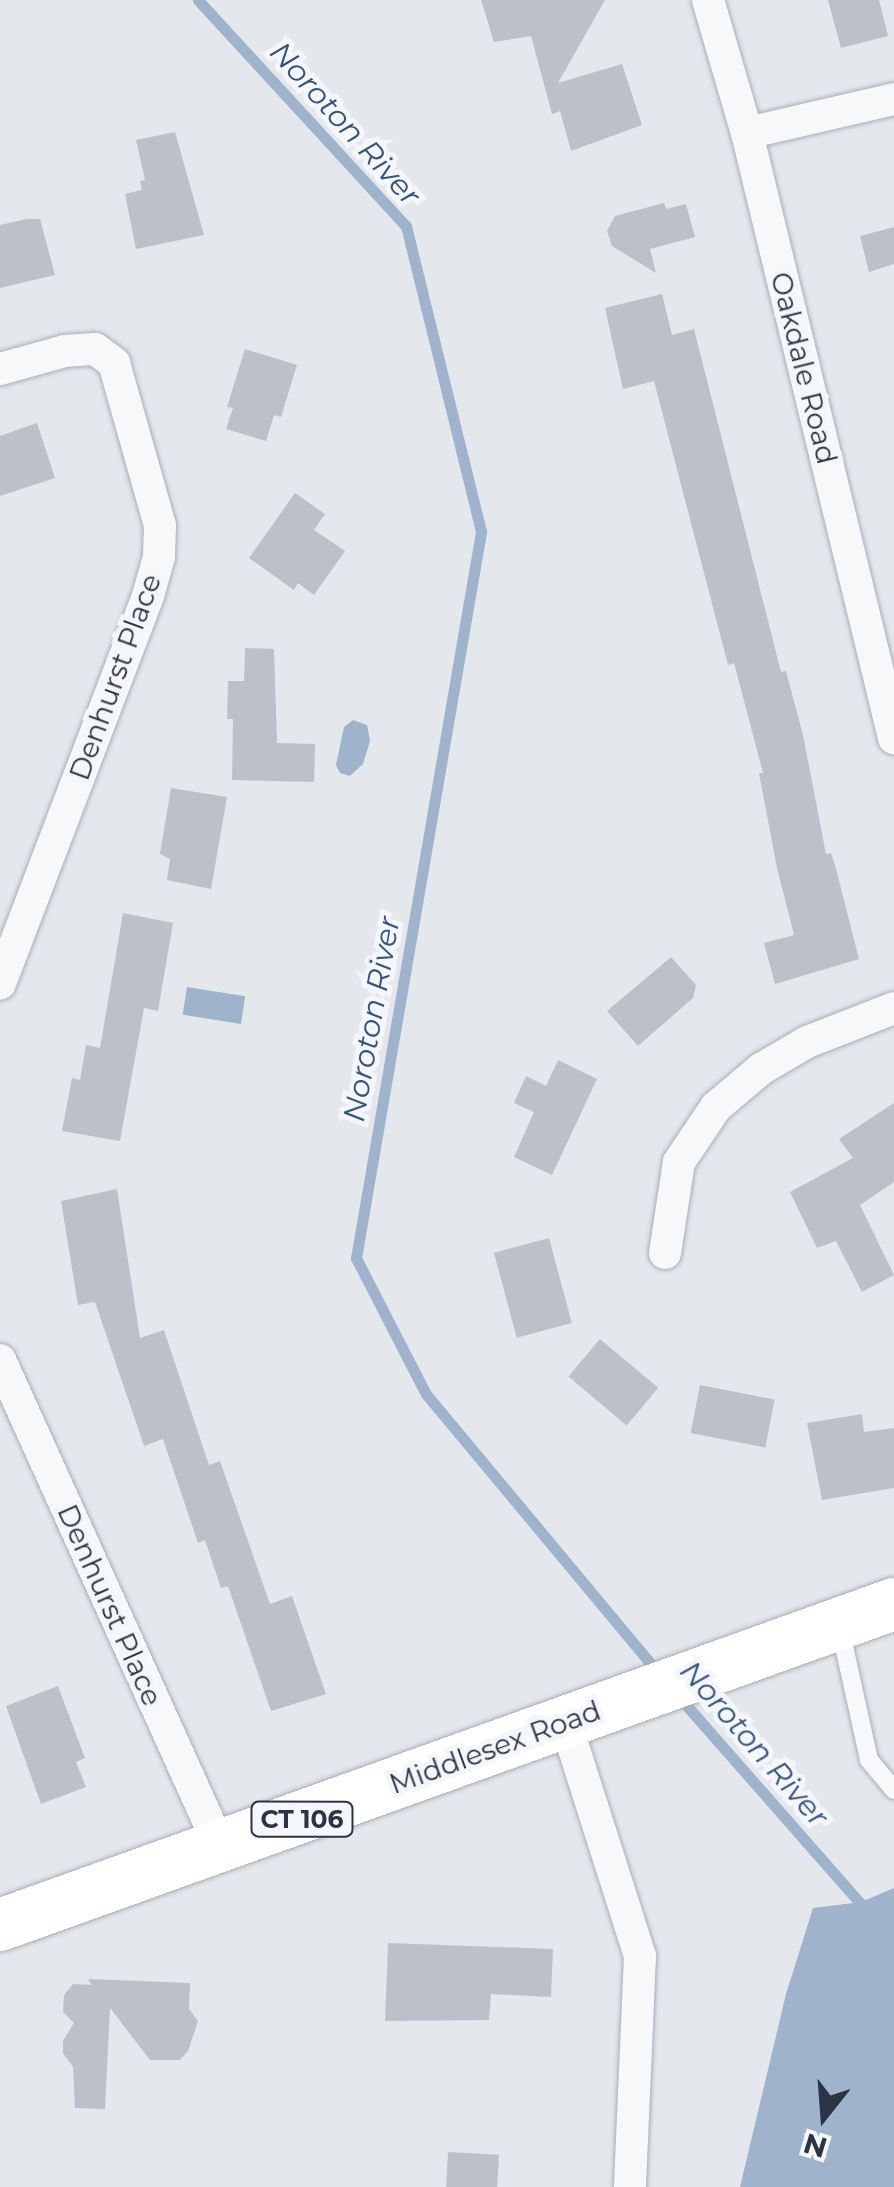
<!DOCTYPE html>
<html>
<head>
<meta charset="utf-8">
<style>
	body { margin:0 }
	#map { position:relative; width:894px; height:2187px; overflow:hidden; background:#e4e7ec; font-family:Montserrat,sans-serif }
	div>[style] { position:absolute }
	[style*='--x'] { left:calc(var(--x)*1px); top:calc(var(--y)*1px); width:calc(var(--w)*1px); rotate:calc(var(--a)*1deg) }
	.water>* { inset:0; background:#9fb4cc; transform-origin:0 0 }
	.stream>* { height:11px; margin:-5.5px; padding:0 5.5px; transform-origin:5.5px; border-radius:5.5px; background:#9fb4cc }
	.building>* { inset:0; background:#bbc0ca; transform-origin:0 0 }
	.roads { filter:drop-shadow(0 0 2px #a9aeb7) drop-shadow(0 0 2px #a9aeb7) }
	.lane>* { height:18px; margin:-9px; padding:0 9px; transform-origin:9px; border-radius:9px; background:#f7f8fa }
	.street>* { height:32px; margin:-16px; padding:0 16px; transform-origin:16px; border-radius:16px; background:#f7f8fa }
	.primary>* { height:52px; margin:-26px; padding:0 26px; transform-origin:26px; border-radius:26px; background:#fff }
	span { translate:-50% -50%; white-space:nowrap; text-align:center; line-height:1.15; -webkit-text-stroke:10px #f4f6f9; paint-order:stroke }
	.shield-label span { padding:2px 8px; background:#f4f6f9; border:2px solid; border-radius:8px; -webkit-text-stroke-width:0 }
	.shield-label { font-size:25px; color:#2b3445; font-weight:700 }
	.street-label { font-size:28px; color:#2b3445 }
	.water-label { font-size:30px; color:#34527a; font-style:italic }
	.north { position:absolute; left:774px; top:2067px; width:100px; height:100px; -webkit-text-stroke:8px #f4f6f9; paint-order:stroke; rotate:197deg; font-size:28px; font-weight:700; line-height:40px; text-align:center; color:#2b3445 }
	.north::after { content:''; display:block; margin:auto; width:35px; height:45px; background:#2b3445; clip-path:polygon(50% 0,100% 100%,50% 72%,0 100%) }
</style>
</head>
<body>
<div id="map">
	<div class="water">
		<i style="clip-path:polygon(353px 720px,367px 725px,370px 741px,363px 764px,350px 776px,340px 773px,336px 765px,344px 727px)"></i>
		<i style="left:187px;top:987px;width:59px;height:28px;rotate:9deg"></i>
		<i style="clip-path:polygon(894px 1888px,894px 2187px,740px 2187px,786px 1994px,813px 1908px,861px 1902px)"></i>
	</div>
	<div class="stream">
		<i style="--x:198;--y:0;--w:307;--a:47.4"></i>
		<i style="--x:406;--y:226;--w:315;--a:76.2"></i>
		<i style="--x:481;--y:532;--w:737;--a:99.77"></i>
		<i style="--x:356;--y:1258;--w:153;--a:62.8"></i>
		<i style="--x:426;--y:1394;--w:366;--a:50.2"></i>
		<i style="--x:679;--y:1697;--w:286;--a:48.7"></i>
	</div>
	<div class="building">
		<i style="clip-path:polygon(481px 0,605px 0,558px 83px,622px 64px,642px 125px,571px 151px,560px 111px,552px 114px,531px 36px,494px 42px)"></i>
		<i style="clip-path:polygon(828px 0,879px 0,888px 36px,841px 48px)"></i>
		<i style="clip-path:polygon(175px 132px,204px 235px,136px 249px,125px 194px,142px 190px,140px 181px,145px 180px,136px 140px)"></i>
		<i style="clip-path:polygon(664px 203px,666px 209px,686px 204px,695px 237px,650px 249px,656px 273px,612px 246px,607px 231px,615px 216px)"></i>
		<i style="clip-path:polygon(27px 219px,40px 219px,55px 275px,0 288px,0 225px)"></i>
		<i style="clip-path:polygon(894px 227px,894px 264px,869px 272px,860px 236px)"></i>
		<i style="clip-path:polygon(662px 294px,672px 335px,694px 329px,781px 672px,786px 671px,803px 735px,826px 854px,831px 853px,836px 869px,859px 959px,775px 984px,764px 943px,794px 935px,777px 868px,759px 773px,763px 773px,734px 663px,728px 665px,654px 381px,623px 389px,605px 308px)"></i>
		<i style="clip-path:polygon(245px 349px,297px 365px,281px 417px,274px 415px,266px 441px,226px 429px,233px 408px,227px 407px)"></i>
		<i style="clip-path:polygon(37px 423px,55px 478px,0 496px,0 436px)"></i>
		<i style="clip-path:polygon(295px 493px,325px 514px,314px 530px,345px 551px,314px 595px,298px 583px,294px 590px,249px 558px)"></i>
		<i style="clip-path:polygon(245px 648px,274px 649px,277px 743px,315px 744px,314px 782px,232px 780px,233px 719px,227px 719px,228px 681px,244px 681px)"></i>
		<i style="clip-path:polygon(171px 788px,227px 797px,211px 889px,167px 880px,170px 859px,160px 854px)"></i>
		<i style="clip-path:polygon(123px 913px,173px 923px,158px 1011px,144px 1008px,120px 1141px,62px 1131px,72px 1078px,80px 1080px,86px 1045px,100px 1048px)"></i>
		<i style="clip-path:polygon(671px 957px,696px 985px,693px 998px,638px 1046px,607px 1011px)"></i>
		<i style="clip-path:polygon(558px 1060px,597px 1079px,552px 1175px,514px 1157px,534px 1112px,514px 1103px,526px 1076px,546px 1086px)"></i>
		<i style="clip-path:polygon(894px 1103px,894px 1182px,860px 1205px,894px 1275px,862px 1292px,836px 1241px,817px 1248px,790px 1192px,853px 1158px,839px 1139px)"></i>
		<i style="clip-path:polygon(117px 1189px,140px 1338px,164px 1330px,209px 1465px,220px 1461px,270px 1604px,292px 1596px,326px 1694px,271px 1711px,228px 1586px,221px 1588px,205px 1540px,198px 1543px,163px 1439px,144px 1446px,95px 1302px,78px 1305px,61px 1201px)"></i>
		<i style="left:549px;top:1238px;width:88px;height:57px;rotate:75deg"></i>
		<i style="left:600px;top:1339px;width:76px;height:49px;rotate:40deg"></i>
		<i style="left:700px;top:1385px;width:76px;height:49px;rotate:11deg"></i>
		<i style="clip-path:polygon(862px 1414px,864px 1432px,894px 1428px,894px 1488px,822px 1500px,807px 1423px)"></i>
		<i style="clip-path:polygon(58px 1686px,85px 1758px,76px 1762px,86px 1787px,41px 1804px,6px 1706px)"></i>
		<i style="clip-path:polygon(388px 1943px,553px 1949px,551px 1997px,491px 1994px,489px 2020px,385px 2021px)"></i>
		<i style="clip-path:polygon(88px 1979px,190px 1983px,189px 2009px,198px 2021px,188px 2051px,180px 2060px,150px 2060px,110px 2008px,105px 2109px,75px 2108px,73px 2067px,63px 2053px,63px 2041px,74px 2023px,63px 2012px,64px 1995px,73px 1984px,92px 1985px)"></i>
		<i style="left:448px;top:2152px;width:51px;height:35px;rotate:3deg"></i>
	</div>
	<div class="roads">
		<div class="lane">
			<i style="--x:840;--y:1628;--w:135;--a:77.6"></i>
			<i style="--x:869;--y:1760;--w:39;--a:50"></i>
		</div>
		<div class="street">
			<i style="--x:708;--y:0;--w:139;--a:73.7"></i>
			<i style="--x:747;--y:133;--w:623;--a:76.34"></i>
			<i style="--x:747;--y:133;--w:151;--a:-13"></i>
			<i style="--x:0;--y:369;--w:67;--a:-15.5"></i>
			<i style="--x:65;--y:351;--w:30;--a:-4"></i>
			<i style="--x:95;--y:349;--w:24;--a:36"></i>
			<i style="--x:114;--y:363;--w:169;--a:74.2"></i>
			<i style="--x:160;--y:526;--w:31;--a:92"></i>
			<i style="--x:159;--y:557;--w:41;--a:105.8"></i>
			<i style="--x:148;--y:596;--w:415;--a:110.9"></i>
			<i style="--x:665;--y:1253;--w:92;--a:-81.3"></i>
			<i style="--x:679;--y:1162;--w:66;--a:-56.1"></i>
			<i style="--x:716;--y:1107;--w:59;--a:-40.2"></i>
			<i style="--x:761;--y:1069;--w:53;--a:-30.4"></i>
			<i style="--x:807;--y:1042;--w:93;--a:-21.3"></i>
			<i style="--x:0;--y:1360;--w:537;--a:65.68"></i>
			<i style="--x:565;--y:1721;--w:247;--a:72.3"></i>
			<i style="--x:640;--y:1956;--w:231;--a:92.5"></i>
		</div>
		<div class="primary">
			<i style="--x:0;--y:1925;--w:950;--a:-19.75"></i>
		</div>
	</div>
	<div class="shield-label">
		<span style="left:302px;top:1819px">CT 106</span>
	</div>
	<div class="street-label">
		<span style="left:804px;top:368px;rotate:76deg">Oakdale Road</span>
		<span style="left:115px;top:677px;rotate:-70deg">Denhurst Place</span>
		<span style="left:110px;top:1605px;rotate:66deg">Denhurst Place</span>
		<span style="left:495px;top:1747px;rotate:-20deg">Middlesex Road</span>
	</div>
	<div class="water-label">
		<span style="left:345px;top:124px;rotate:48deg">Noroton River</span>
		<span style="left:372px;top:1019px;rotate:-80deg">Noroton River</span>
		<span style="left:754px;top:1744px;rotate:49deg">Noroton River</span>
	</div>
	<div class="north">N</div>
</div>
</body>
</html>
